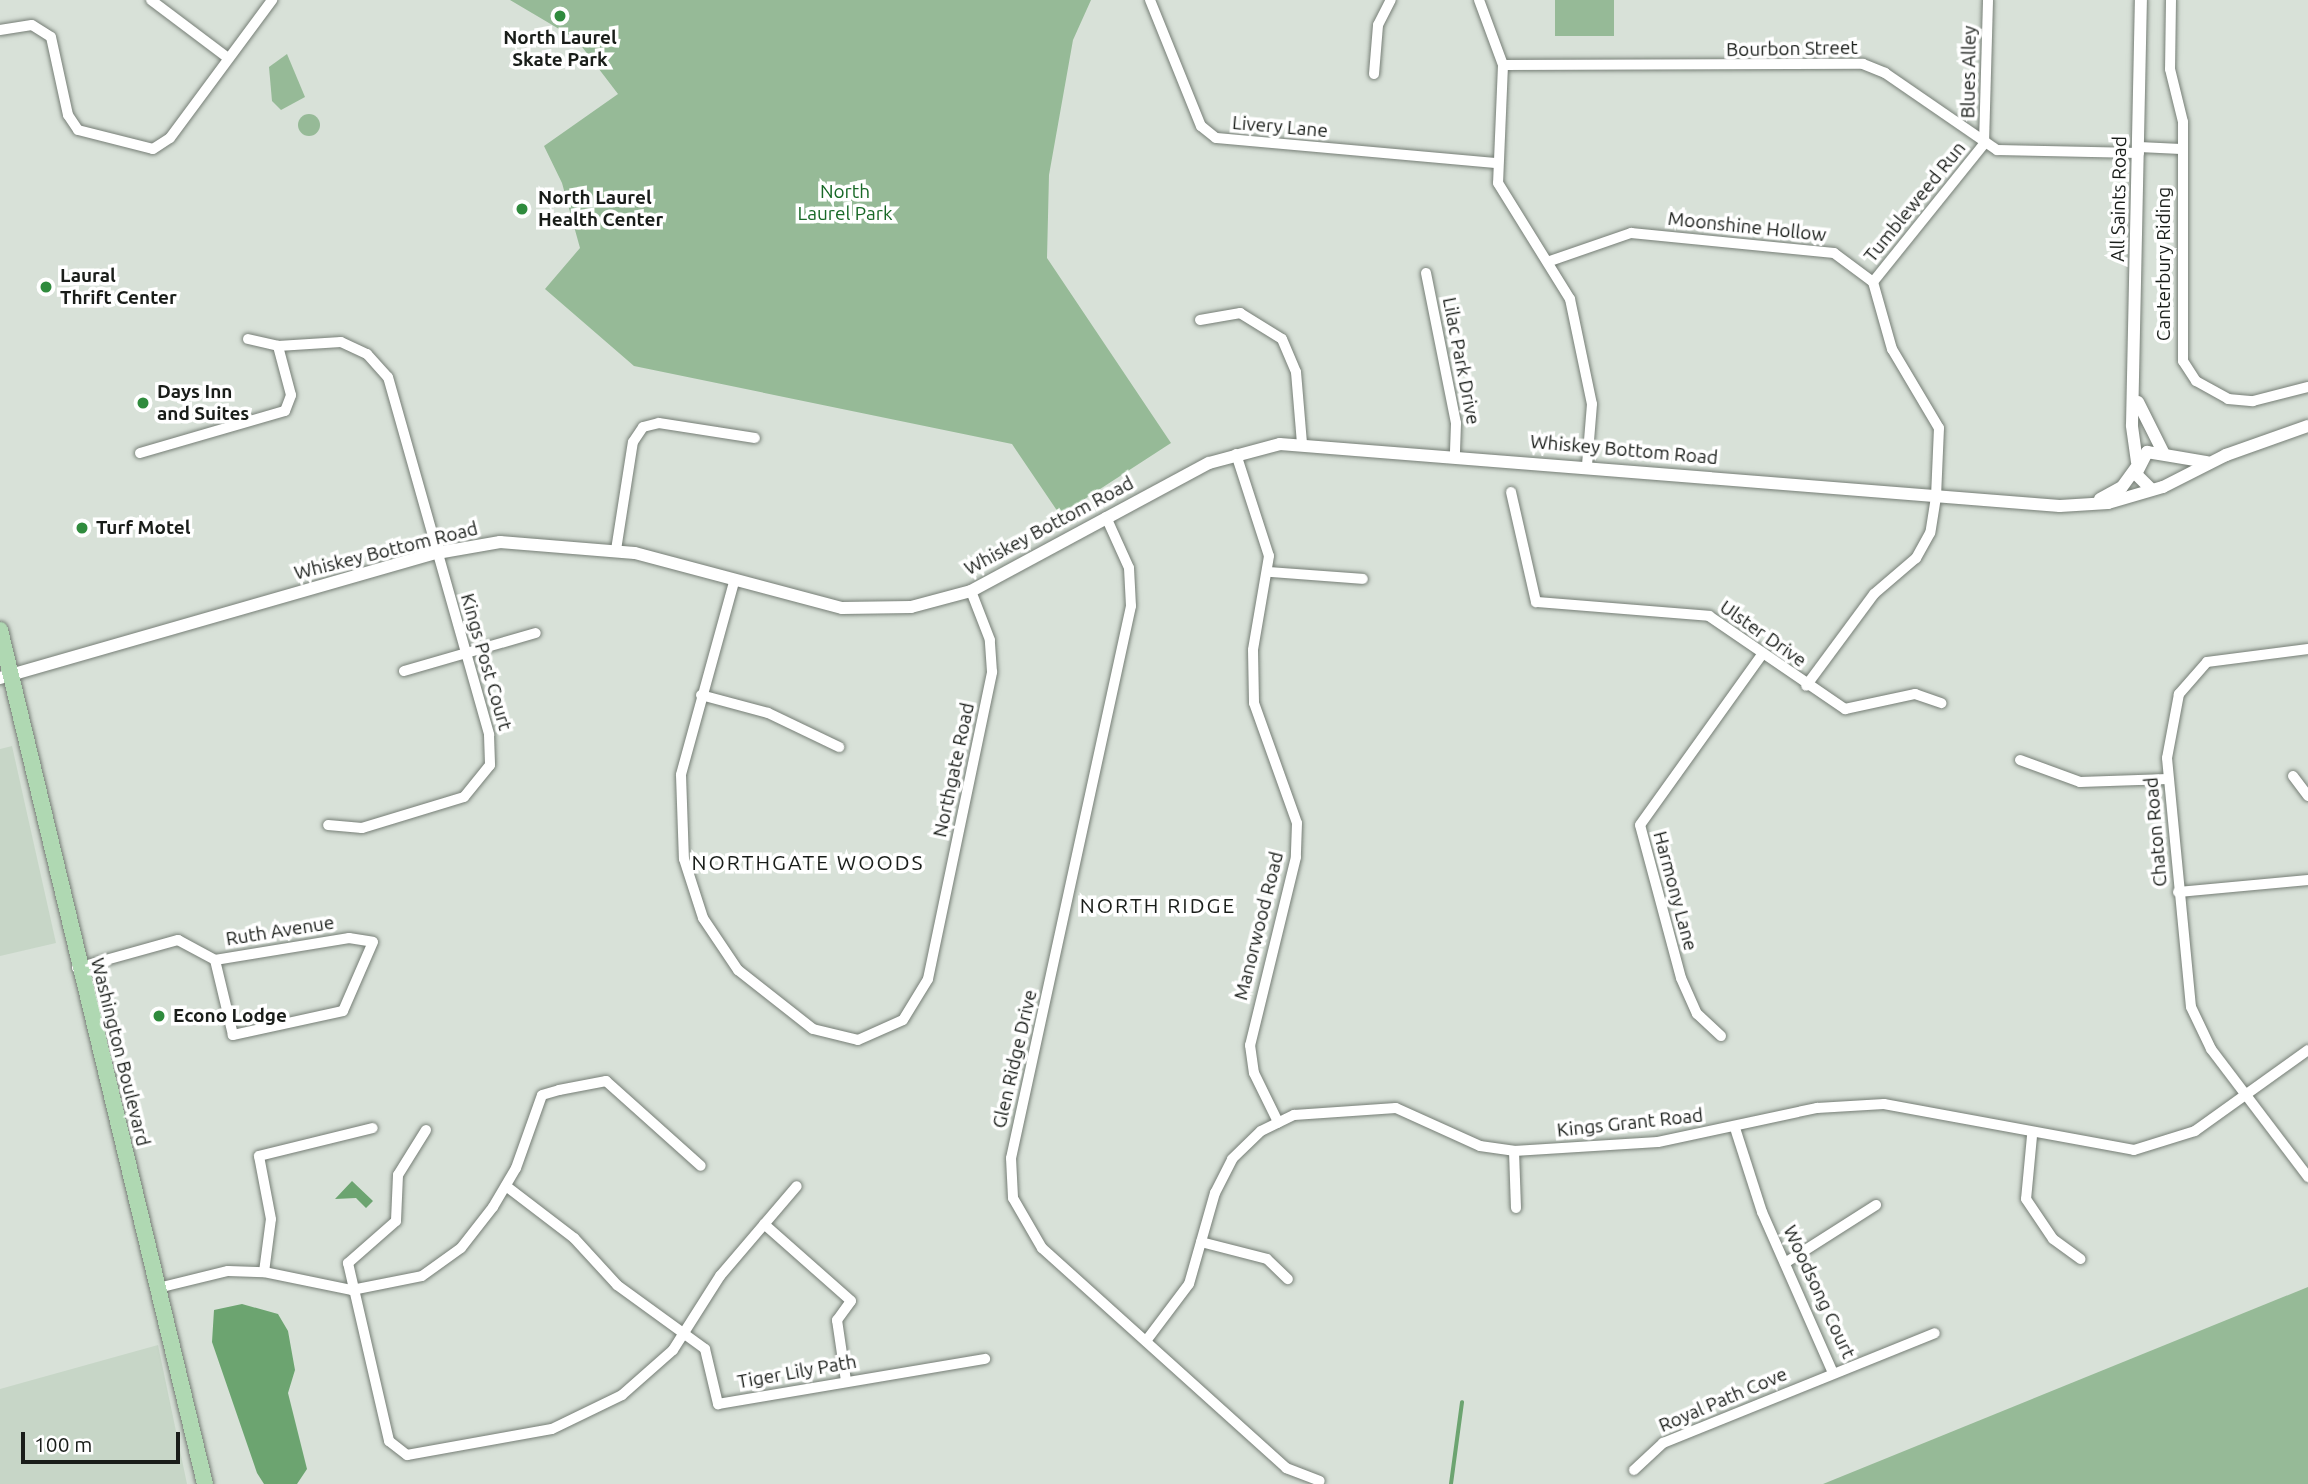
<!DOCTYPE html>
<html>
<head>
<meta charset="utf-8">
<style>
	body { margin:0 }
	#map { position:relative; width:2308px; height:1484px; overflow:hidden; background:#d8e1d8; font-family:Ubuntu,sans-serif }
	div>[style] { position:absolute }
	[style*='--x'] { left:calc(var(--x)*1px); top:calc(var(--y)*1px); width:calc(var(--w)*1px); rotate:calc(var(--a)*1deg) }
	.built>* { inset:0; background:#c7d6c7 }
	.green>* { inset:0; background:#96ba97; transform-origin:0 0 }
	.round { border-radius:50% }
	.water>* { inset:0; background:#6ca470 }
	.stream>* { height:3.5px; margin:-1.75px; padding:0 1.75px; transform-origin:1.75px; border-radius:1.75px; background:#6ca470 }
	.roads { filter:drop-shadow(0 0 2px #767e76) drop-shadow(0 0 2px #767e76) }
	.minor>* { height:10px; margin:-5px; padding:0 5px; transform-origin:5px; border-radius:5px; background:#fff }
	.tertiary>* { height:12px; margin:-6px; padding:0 6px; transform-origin:6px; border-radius:6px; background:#fff }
	.primary>* { height:16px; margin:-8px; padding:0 8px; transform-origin:8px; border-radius:8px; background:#afd8b2 }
	.dots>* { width:19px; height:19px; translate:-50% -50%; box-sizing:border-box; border:4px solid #fff; border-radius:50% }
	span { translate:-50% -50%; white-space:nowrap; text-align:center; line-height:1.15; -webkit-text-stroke:7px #fff; paint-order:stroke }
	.poi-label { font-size:19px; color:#191d19; font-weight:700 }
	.left { translate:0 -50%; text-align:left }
	.street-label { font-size:19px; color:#191d19 }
	.park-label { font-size:19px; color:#176826 }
	.neighbourhood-label { font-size:21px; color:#191d19; letter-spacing:2px }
	.scale { position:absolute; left:21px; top:1432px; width:159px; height:32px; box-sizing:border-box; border:4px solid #191d19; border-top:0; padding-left:9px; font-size:21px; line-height:24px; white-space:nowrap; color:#191d19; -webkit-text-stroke:5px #fff; paint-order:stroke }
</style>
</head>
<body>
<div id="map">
	<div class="built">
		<i style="clip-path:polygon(12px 746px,56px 943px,0 956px,0 749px)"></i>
		<i style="clip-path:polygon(158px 1345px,187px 1484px,0 1484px,0 1389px)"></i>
	</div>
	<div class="green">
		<i style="clip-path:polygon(510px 0,1091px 0,1073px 40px,1049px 175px,1047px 258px,1171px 443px,1060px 515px,1012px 444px,634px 366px,545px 289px,580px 248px,562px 183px,544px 146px,618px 94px,576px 39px)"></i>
		<i style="left:1555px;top:0;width:59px;height:36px"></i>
		<i style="clip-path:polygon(287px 54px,305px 97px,281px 110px,272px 101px,269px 67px)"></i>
		<i class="round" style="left:298px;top:114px;width:22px;height:22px"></i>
		<i style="clip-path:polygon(2308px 1287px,2308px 1484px,1823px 1484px)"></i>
	</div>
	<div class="water">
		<i style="clip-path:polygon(352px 1181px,373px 1201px,366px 1208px,356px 1198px,335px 1199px)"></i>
		<i style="clip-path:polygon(242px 1304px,278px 1314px,288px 1331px,295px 1370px,288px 1393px,307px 1469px,297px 1484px,264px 1484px,257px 1473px,212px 1342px,214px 1310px)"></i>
	</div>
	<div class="stream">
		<i style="--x:1451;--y:1484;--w:82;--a:-82.3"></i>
	</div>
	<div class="roads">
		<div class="minor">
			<i style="--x:151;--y:0;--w:96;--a:37"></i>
			<i style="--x:1150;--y:0;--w:136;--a:68"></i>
			<i style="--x:1201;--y:126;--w:19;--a:39"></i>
			<i style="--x:1216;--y:138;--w:281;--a:5.1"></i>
			<i style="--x:1479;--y:0;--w:69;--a:69.7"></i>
			<i style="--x:1503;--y:65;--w:118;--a:92.4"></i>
			<i style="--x:1498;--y:183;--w:137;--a:58.2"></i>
			<i style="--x:1570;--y:299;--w:107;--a:78.2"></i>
			<i style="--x:1592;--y:404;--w:61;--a:94.7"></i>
			<i style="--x:2171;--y:0;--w:69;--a:90.8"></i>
			<i style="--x:2170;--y:69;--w:55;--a:76.2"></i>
			<i style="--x:2183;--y:122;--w:239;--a:90"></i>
			<i style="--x:2183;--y:361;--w:24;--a:57"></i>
			<i style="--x:2196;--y:381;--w:37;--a:29"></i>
			<i style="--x:2228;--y:399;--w:25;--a:5"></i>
			<i style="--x:2253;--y:401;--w:57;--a:-14.3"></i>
			<i style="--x:0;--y:30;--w:32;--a:-9"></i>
			<i style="--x:32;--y:25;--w:22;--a:32"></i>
			<i style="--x:51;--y:37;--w:80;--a:77.7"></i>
			<i style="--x:68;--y:115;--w:18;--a:56"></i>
			<i style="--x:78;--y:130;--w:77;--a:14.2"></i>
			<i style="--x:153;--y:149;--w:20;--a:-33"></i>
			<i style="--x:170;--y:138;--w:172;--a:-53.5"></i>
			<i style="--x:1503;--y:65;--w:360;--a:-0.2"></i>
			<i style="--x:1863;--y:64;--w:24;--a:22"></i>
			<i style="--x:1885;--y:73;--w:136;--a:34.5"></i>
			<i style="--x:1997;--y:150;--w:142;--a:1.2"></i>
			<i style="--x:1374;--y:74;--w:49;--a:-85.3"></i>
			<i style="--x:1378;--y:25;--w:28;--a:-63"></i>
			<i style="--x:2139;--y:147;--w:42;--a:2.7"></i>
			<i style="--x:1550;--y:261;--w:86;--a:-19.1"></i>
			<i style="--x:1631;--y:233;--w:204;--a:5.6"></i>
			<i style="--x:1834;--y:253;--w:49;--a:36.6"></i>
			<i style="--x:1873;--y:282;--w:70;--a:74.2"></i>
			<i style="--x:1892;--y:349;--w:92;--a:59.3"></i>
			<i style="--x:1939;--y:428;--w:69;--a:92.5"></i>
			<i style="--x:1936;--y:497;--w:36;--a:99"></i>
			<i style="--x:1930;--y:533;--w:29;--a:119"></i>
			<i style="--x:1916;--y:558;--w:55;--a:139.4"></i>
			<i style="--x:1874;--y:594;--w:114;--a:126.5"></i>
			<i style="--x:1426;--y:273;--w:153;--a:78.7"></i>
			<i style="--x:1456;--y:423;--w:33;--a:92"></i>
			<i style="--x:1873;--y:282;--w:177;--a:-51.2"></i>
			<i style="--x:1984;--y:144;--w:144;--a:-88.4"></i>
			<i style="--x:1200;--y:320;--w:41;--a:-9.9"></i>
			<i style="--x:1240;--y:313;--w:49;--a:31.8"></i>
			<i style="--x:1282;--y:339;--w:36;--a:67"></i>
			<i style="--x:1296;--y:372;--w:71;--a:85.2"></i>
			<i style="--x:248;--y:339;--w:31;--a:13"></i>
			<i style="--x:278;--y:346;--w:63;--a:-3.6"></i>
			<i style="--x:341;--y:342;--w:29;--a:25"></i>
			<i style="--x:367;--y:354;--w:31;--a:48"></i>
			<i style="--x:388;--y:377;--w:372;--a:74.2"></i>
			<i style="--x:489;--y:735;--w:30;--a:88"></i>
			<i style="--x:490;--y:765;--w:41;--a:129.1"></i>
			<i style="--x:464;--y:797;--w:107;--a:163.1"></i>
			<i style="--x:362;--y:828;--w:34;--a:-175"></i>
			<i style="--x:140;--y:453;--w:151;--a:-16.2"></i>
			<i style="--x:285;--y:411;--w:17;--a:-69"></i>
			<i style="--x:291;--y:395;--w:51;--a:-104.9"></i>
			<i style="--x:1236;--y:454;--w:107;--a:72.1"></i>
			<i style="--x:1269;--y:556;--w:95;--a:99.7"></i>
			<i style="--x:1253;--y:650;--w:53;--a:88.9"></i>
			<i style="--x:1254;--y:703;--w:127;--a:70.3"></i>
			<i style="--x:1297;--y:823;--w:34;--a:92"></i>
			<i style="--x:1296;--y:857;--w:194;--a:103.7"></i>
			<i style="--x:1250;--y:1045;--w:28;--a:82"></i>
			<i style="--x:1254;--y:1073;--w:55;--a:63.9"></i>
			<i style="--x:1511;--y:492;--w:113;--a:77.2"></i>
			<i style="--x:1536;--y:602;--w:174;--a:4.6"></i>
			<i style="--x:1709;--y:616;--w:165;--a:34.4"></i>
			<i style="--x:1845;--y:709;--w:72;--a:-12.1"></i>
			<i style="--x:1915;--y:694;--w:28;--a:19"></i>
			<i style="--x:1106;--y:517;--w:56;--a:65.7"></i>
			<i style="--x:1129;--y:568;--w:38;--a:87"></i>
			<i style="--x:1131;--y:606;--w:565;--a:102.26"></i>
			<i style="--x:1011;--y:1158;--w:40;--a:87.1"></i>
			<i style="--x:1013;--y:1198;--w:58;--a:59.9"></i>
			<i style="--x:1042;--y:1248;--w:329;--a:42"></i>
			<i style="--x:1286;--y:1468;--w:36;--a:21"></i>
			<i style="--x:616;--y:550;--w:109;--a:-81.1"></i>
			<i style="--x:633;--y:442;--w:18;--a:-56"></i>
			<i style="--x:643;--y:427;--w:16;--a:-14"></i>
			<i style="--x:659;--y:423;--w:97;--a:8.9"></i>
			<i style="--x:1270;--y:572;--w:93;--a:4.3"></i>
			<i style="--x:734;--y:582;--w:200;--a:105.4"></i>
			<i style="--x:681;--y:775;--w:84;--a:88"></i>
			<i style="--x:684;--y:859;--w:62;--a:72.1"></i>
			<i style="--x:703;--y:918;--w:63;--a:56.1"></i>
			<i style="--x:738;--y:970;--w:95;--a:38.2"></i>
			<i style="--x:813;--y:1029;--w:46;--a:13.7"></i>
			<i style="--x:858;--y:1040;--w:49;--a:-24"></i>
			<i style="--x:903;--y:1020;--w:48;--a:-58.6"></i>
			<i style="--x:928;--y:979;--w:314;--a:-78.2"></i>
			<i style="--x:992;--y:672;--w:32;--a:-94"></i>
			<i style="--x:990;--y:640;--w:53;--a:-111.2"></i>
			<i style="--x:2308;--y:649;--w:102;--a:172.7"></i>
			<i style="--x:2207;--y:662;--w:43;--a:131.2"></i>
			<i style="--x:2179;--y:694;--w:65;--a:100.6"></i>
			<i style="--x:2167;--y:758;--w:250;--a:84.5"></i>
			<i style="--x:2191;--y:1007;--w:47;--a:64.5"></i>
			<i style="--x:2211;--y:1049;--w:161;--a:52.8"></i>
			<i style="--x:404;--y:671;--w:137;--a:-16.1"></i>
			<i style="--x:701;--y:695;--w:69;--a:15"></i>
			<i style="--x:768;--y:713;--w:79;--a:25.6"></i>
			<i style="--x:2020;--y:760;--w:64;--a:20.1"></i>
			<i style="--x:2080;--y:782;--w:88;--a:-2"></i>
			<i style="--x:2293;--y:776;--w:25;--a:53"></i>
			<i style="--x:2178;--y:892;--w:131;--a:-5.3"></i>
			<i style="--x:77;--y:968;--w:105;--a:-15.5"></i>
			<i style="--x:178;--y:940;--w:42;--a:28.4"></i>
			<i style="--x:215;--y:960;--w:136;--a:-9.3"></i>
			<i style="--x:349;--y:938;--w:24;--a:9"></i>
			<i style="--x:373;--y:942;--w:75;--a:113.5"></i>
			<i style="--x:343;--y:1011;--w:113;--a:167.7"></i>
			<i style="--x:233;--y:1035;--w:77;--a:-103.5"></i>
			<i style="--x:1721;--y:1036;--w:33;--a:-137"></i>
			<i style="--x:1697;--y:1014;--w:39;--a:-114"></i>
			<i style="--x:1681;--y:978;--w:158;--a:-105"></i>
			<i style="--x:1640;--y:825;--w:211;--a:-54.4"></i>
			<i style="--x:1735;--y:1128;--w:88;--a:72.2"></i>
			<i style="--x:1762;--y:1212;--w:176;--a:66.2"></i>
			<i style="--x:426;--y:1130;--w:53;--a:121.9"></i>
			<i style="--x:398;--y:1175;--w:46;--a:92.5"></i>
			<i style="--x:396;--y:1221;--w:64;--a:138.8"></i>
			<i style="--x:348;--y:1263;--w:183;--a:77"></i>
			<i style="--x:389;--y:1441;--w:23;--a:38"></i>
			<i style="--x:407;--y:1455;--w:147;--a:-10.2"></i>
			<i style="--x:552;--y:1429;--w:78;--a:-25.9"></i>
			<i style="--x:622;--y:1395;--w:68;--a:-41.4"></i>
			<i style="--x:673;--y:1350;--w:88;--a:-57.6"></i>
			<i style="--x:720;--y:1276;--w:118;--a:-49.5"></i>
			<i style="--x:2032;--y:1136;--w:63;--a:95.4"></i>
			<i style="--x:2026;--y:1199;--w:48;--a:56"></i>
			<i style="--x:2053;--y:1239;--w:34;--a:36"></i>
			<i style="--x:1514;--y:1151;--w:57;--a:88"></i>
			<i style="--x:506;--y:1186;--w:86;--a:37.4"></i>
			<i style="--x:574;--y:1238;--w:64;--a:47.5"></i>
			<i style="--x:617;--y:1285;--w:109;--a:36"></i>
			<i style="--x:705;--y:1349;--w:57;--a:76.7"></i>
			<i style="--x:718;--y:1404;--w:271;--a:-9.6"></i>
			<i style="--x:764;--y:1224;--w:116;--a:41.5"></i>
			<i style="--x:851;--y:1301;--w:24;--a:126"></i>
			<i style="--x:837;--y:1320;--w:62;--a:81.6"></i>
			<i style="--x:1201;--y:1242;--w:68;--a:14.4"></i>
			<i style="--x:1267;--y:1259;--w:29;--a:44"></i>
			<i style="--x:1785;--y:1263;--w:108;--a:-32.5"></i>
			<i style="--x:264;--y:1272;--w:53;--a:-82.5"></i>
			<i style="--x:271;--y:1219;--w:64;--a:-100.8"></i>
			<i style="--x:259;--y:1156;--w:117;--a:-13.8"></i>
			<i style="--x:158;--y:1288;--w:72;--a:-13.7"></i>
			<i style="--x:228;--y:1271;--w:36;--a:2"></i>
			<i style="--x:264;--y:1272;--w:90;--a:11.6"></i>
			<i style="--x:352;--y:1290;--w:71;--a:-11.3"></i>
			<i style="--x:422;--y:1276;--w:48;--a:-35.7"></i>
			<i style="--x:461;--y:1248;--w:52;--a:-52"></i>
			<i style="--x:493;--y:1207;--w:45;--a:-59.5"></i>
			<i style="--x:516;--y:1168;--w:77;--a:-70.4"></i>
			<i style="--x:542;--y:1095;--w:18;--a:-16"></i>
			<i style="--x:559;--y:1090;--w:48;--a:-10.8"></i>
			<i style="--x:606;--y:1081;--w:127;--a:41.8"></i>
			<i style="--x:1146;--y:1341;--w:71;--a:-53"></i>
			<i style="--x:1189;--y:1284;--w:95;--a:-74.1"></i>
			<i style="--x:1215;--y:1193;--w:38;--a:-63"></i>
			<i style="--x:1232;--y:1159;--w:40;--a:-44"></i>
			<i style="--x:1261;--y:1131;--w:37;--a:-26"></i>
			<i style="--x:1294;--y:1115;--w:102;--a:-3.9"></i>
			<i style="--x:1396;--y:1108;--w:92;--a:24.3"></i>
			<i style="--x:1480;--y:1146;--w:34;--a:8"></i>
			<i style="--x:1514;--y:1151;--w:144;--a:-3.6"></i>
			<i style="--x:1658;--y:1142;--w:163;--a:-12.1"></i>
			<i style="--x:1817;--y:1108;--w:67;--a:-3.4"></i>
			<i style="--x:1884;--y:1104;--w:254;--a:10.4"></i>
			<i style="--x:2134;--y:1150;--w:64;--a:-17.3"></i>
			<i style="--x:2195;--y:1131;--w:139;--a:-35.6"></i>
			<i style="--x:1634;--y:1470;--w:40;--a:-43"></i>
			<i style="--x:1663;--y:1443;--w:293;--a:-22"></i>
		</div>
		<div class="tertiary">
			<i style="--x:2138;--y:402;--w:56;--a:63.4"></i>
			<i style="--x:2137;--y:462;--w:37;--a:-98"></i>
			<i style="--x:2132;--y:425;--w:425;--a:-88.8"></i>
			<i style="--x:2151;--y:489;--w:21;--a:-135"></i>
			<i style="--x:2136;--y:474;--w:25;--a:-63"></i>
			<i style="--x:2147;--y:452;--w:61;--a:9.5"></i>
			<i style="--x:2100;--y:499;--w:25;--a:-29"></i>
			<i style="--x:2122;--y:487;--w:24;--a:-54"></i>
			<i style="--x:0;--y:678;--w:455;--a:-16"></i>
			<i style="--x:437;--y:553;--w:64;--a:-9.9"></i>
			<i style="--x:500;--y:542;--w:135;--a:4.7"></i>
			<i style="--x:635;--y:553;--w:214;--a:14.9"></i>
			<i style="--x:842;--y:608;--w:69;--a:-0.8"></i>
			<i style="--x:911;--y:607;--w:62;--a:-14.9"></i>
			<i style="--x:971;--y:591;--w:270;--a:-28.3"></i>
			<i style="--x:1209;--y:463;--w:73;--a:-15"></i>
			<i style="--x:1280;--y:444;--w:782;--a:4.54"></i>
			<i style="--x:2060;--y:506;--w:48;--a:-3.6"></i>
			<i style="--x:2108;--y:503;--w:57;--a:-16.2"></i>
			<i style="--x:2163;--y:487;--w:71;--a:-26.9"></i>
			<i style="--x:2226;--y:455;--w:87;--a:-19.5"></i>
		</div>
		<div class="primary">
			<i style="--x:0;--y:630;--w:878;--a:76.5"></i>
		</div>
	</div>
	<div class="dots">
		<i style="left:560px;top:16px;background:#2f8b3d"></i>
		<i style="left:522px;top:209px;background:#2f8b3d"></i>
		<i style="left:46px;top:287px;background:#2f8b3d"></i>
		<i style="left:143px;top:403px;background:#2f8b3d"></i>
		<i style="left:82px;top:528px;background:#2f8b3d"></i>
		<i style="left:159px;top:1016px;background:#2f8b3d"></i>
	</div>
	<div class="poi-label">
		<span style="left:560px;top:49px">North Laurel<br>Skate Park</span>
		<span class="left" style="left:538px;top:209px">North Laurel<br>Health Center</span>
		<span class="left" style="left:60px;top:287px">Laural<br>Thrift Center</span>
		<span class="left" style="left:157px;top:403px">Days Inn<br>and Suites</span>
		<span class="left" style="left:96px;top:528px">Turf Motel</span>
		<span class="left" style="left:173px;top:1016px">Econo Lodge</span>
	</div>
	<div class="street-label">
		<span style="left:1792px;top:49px;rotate:-1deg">Bourbon Street</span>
		<span style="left:1969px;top:72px;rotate:-89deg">Blues Alley</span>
		<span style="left:1280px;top:127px;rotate:5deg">Livery Lane</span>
		<span style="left:2119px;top:199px;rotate:-89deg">All Saints Road</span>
		<span style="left:1915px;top:202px;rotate:-51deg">Tumbleweed Run</span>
		<span style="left:1747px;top:227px;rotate:6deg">Moonshine Hollow</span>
		<span style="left:2164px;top:264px;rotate:-90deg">Canterbury Riding</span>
		<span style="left:1461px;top:361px;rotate:79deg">Lilac Park Drive</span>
		<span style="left:1624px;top:450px;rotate:5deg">Whiskey Bottom Road</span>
		<span style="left:1049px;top:526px;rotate:-28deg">Whiskey Bottom Road</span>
		<span style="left:386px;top:551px;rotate:-14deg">Whiskey Bottom Road</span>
		<span style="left:1763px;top:634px;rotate:35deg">Ulster Drive</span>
		<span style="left:486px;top:662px;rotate:74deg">Kings Post Court</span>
		<span style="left:954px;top:770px;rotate:-78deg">Northgate Road</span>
		<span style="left:2156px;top:832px;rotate:-95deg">Chaton Road</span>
		<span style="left:1675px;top:891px;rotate:75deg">Harmony Lane</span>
		<span style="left:1259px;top:926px;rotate:-76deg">Manorwood Road</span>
		<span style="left:280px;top:931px;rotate:-9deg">Ruth Avenue</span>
		<span style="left:120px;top:1052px;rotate:76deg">Washington Boulevard</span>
		<span style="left:1015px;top:1059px;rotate:-77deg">Glen Ridge Drive</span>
		<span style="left:1630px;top:1123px;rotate:-6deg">Kings Grant Road</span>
		<span style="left:1819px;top:1292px;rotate:65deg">Woodsong Court</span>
		<span style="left:797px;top:1372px;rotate:-10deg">Tiger Lily Path</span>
		<span style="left:1723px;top:1400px;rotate:-23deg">Royal Path Cove</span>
	</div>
	<div class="park-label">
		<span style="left:845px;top:203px">North<br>Laurel Park</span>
	</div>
	<div class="neighbourhood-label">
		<span style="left:808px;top:862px">NORTHGATE WOODS</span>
		<span style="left:1158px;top:905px">NORTH RIDGE</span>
	</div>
	<div class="scale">100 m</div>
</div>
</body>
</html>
